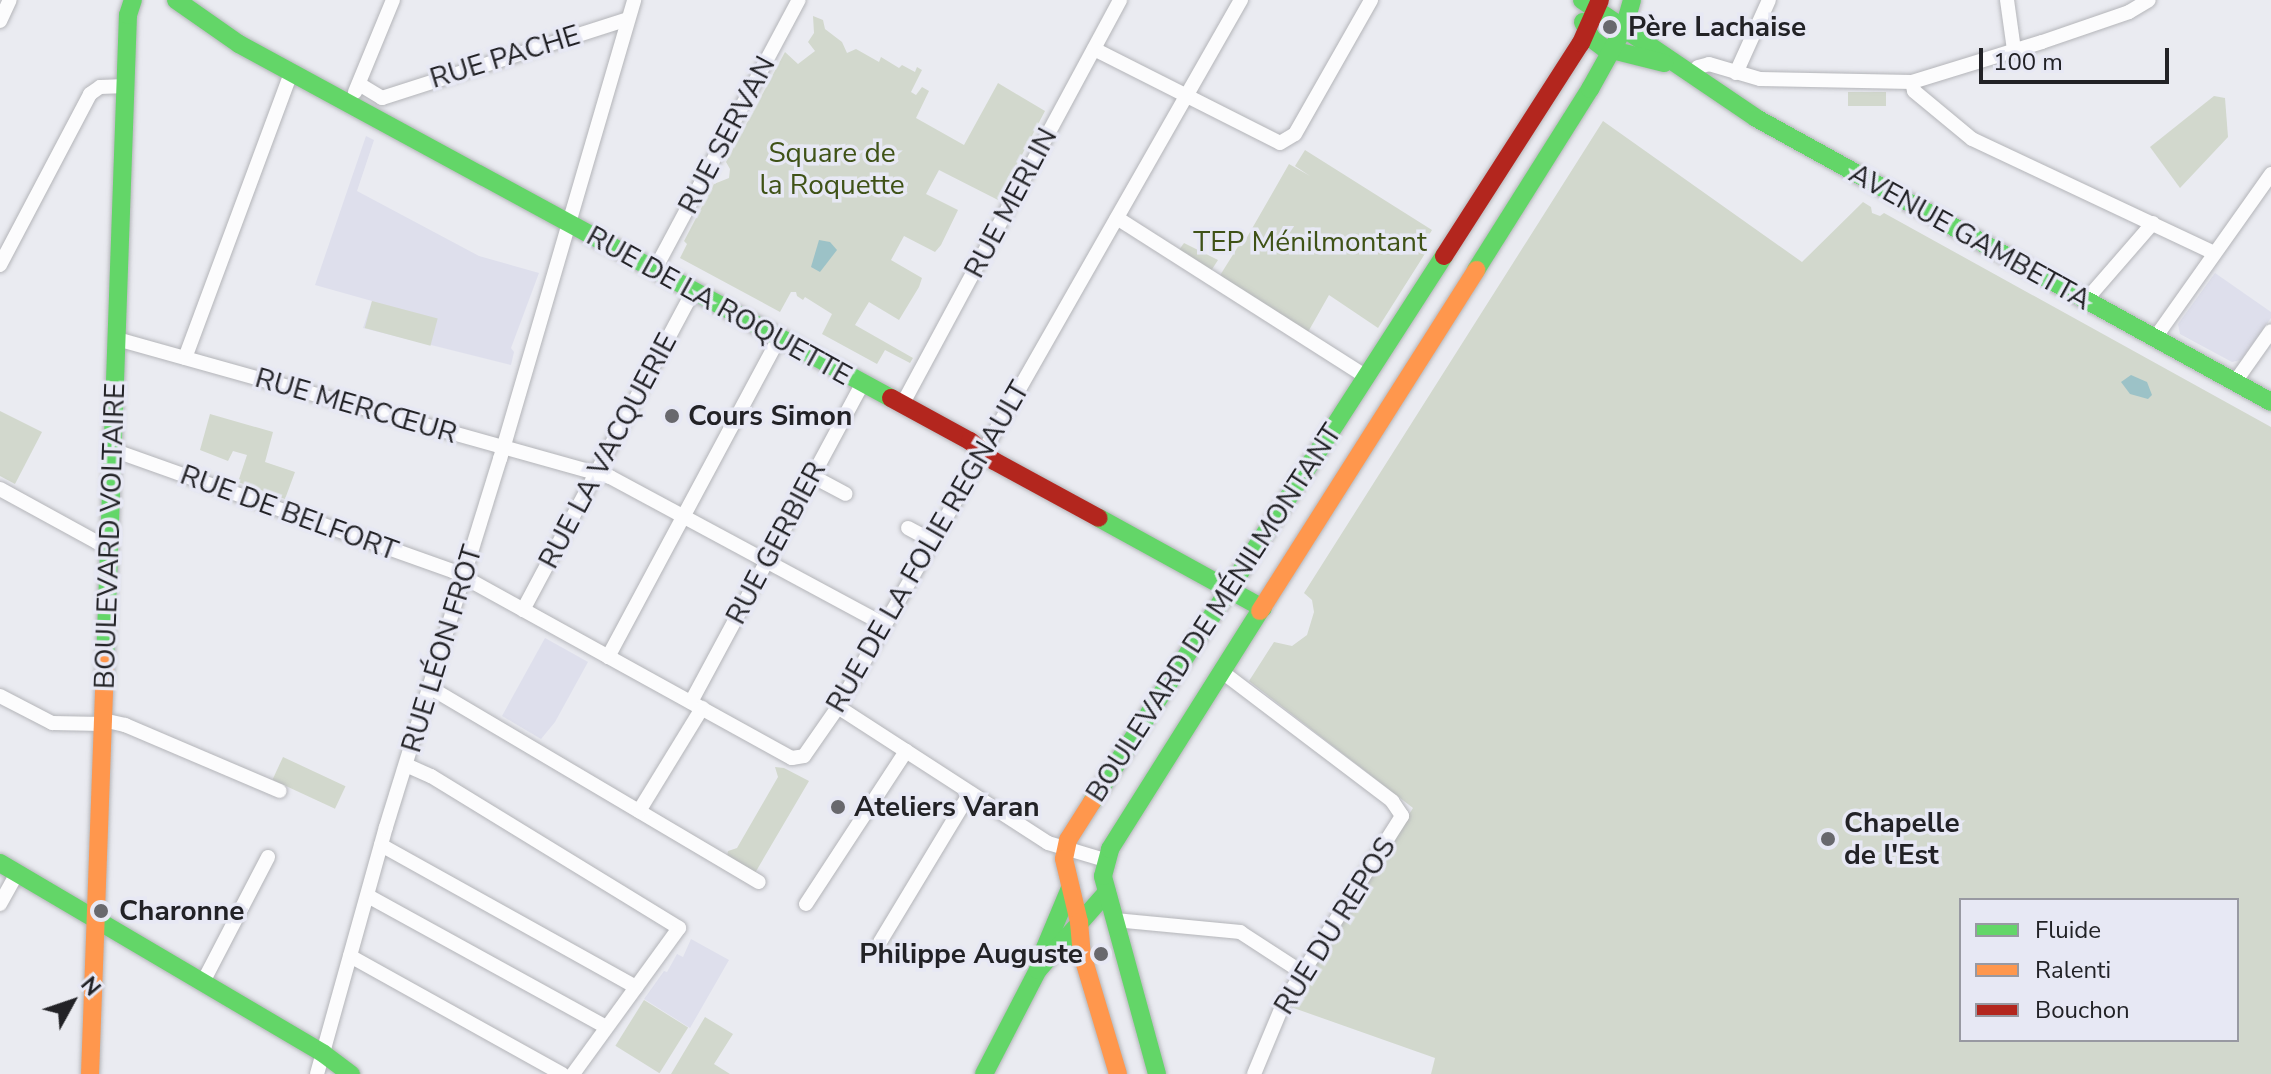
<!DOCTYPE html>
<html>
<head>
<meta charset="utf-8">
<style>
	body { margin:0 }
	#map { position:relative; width:2271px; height:1074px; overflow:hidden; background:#eaebf1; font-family:"Nunito Sans",sans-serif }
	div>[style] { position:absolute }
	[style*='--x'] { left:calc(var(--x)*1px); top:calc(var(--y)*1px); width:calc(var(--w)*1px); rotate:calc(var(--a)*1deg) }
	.built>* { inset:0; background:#dedfec }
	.green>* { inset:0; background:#d2d8cd; transform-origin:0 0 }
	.water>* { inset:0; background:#9cc2c7 }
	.roads { filter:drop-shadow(0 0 2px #b4b5b9) drop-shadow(0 0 2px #b4b5b9) }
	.street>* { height:14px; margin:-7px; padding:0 7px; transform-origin:7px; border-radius:7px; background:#fcfcfd }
	.fast>* { height:18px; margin:-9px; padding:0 9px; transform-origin:9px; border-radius:9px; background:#63d668 }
	.slow>* { height:18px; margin:-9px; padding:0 9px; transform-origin:9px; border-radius:9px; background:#ff974d }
	.jam>* { height:18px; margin:-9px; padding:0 9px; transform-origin:9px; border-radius:9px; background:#b3261e }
	.dots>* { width:22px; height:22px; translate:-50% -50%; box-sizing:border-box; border:4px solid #e7e8f4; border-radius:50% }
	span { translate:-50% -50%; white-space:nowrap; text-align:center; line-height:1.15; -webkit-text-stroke:7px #e7e8f4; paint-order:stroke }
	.poi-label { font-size:28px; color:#222226; font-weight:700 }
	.left { translate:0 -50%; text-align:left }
	.right { translate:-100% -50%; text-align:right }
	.street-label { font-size:28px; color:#222226 }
	.park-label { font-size:28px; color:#3f5217 }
	.legend { position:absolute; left:1959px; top:898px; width:280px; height:144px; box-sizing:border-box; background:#e7e8f4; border:2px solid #9899a2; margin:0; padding:10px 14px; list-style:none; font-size:24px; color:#222226 }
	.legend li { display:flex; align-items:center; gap:16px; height:40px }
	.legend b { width:40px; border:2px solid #9899a2 }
	.north { position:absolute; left:32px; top:962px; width:80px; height:80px; -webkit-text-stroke:6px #e7e8f4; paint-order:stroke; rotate:50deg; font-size:22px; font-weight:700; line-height:32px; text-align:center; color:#222226 }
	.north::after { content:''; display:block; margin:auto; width:28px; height:36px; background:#222226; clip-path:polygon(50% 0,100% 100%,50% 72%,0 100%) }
	.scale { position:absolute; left:1979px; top:48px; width:190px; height:36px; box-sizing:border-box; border:4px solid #222226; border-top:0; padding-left:10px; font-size:24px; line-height:28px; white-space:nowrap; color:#222226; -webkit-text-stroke:6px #e7e8f4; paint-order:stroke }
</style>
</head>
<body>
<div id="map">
	<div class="built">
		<i style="clip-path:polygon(366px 136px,374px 140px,357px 191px,479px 256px,539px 273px,511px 348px,514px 352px,511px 365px,363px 328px,372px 301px,315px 285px)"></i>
		<i style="clip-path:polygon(2215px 273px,2271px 312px,2271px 318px,2241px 360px,2232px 362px,2180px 334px,2178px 324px)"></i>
		<i style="clip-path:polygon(545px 638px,588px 662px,555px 722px,541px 739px,502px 716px)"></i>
		<i style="clip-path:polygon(691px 939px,729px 960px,690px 1028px,644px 999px,664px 971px,667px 972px,677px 954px,683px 957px)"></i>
	</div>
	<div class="green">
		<i style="clip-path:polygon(813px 16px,823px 20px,825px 29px,842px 42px,847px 53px,856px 49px,879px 62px,881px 57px,899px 68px,902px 65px,915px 72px,917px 67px,922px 70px,911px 92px,916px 95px,922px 87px,929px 91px,916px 118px,964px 145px,998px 83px,1045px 111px,998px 200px,939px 170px,926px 194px,958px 210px,941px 245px,935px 252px,904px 236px,891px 260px,922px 278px,919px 287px,899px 320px,869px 302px,855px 325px,913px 358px,910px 363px,885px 350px,877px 364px,822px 334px,832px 314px,805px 297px,803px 300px,797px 296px,796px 292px,791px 292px,780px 312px,680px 258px,687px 244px,684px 241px,714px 184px,729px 178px,730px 169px,726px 162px,785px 52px,798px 64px,815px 51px,808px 42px,814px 33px)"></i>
		<i style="left:1848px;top:92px;width:38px;height:14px"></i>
		<i style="clip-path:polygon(2214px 96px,2225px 98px,2228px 137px,2180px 188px,2150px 147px)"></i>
		<i style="clip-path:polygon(evenodd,1603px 121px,1802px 262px,1863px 202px,1871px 207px,1872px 213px,1880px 216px,1884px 213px,2271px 427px,2271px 1074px,1431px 1074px,1435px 1058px,1288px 1006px,1413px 808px,1249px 681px,1274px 642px,1292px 646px,1307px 635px,1314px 612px,1312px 600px,1304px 593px,1603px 121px,1961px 900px,2237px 900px,2237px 1040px,1961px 1040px,1961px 900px)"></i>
		<i style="clip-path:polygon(1305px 150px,1432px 230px,1423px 245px,1428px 249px,1378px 328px,1329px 295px,1308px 332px,1219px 277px,1239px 245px,1242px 246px,1289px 164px,1310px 176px,1295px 166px)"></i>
		<i style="clip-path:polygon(1184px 243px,1218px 260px,1211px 271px,1179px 250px)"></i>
		<i style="left:372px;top:301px;width:68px;height:28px;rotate:15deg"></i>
		<i style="clip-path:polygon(0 411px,42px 432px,15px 484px,0 476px)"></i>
		<i style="clip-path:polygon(210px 414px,273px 432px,265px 462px,295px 472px,285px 499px,238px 482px,247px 455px,233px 451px,228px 461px,200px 450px)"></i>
		<i style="left:283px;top:757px;width:69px;height:25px;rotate:25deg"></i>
		<i style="clip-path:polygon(775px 767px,784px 768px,809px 781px,755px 873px,727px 856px,728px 851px,737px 848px,778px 777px)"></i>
		<i style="left:644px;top:1000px;width:52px;height:54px;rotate:32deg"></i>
		<i style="clip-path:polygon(705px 1017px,733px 1034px,714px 1064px,730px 1074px,671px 1074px)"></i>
	</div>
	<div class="water">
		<i style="clip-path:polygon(819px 240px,830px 242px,837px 250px,820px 272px,811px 267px)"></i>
		<i style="clip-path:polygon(2131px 375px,2147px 382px,2152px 395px,2148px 399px,2130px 394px,2121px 382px)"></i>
	</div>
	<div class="roads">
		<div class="street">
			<i style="--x:2007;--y:0;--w:50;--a:82"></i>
			<i style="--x:0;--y:21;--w:23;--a:-65"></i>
			<i style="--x:1094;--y:49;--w:208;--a:26.8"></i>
			<i style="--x:1280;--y:143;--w:17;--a:-31"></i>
			<i style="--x:1295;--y:134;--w:154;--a:-60.4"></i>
			<i style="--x:1736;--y:73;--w:80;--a:-65.7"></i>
			<i style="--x:1691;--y:76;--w:11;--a:-52"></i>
			<i style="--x:1698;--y:67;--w:11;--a:-15"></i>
			<i style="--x:1709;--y:64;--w:53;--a:16.4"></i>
			<i style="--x:1760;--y:79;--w:152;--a:1.1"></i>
			<i style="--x:1912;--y:82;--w:136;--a:-17.1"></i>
			<i style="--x:2042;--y:42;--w:92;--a:-19"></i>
			<i style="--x:2129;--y:12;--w:23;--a:-31"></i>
			<i style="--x:1912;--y:82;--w:9;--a:77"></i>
			<i style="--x:1914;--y:91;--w:75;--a:39.6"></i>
			<i style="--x:1972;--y:139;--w:268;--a:25.2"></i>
			<i style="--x:359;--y:84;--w:27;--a:31"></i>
			<i style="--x:382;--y:98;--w:258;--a:-17.8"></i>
			<i style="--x:355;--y:92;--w:100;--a:-67.6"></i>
			<i style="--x:1117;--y:218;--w:294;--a:32.5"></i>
			<i style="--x:0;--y:265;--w:193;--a:-62.2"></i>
			<i style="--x:90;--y:94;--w:12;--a:-35"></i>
			<i style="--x:100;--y:87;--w:26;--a:-2"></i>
			<i style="--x:654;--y:271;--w:307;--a:-61.9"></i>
			<i style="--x:2086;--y:300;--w:102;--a:-49"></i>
			<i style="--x:2155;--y:338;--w:201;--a:-54.7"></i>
			<i style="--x:117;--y:339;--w:512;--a:15.64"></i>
			<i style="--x:610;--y:477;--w:310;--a:28.3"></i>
			<i style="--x:185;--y:358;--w:304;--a:-69.6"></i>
			<i style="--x:2235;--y:382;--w:62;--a:-54.8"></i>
			<i style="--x:902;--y:405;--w:460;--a:-61.7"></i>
			<i style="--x:113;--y:450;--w:361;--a:19.6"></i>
			<i style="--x:453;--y:571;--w:387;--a:28.9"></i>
			<i style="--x:792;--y:758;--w:12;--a:-9"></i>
			<i style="--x:804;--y:756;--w:60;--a:-55.2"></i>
			<i style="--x:838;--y:707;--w:814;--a:-60.32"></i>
			<i style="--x:812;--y:476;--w:38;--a:28"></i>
			<i style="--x:0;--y:489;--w:111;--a:28.7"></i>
			<i style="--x:97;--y:542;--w:12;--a:5"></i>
			<i style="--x:908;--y:528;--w:26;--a:28"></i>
			<i style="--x:523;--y:610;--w:361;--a:-61.9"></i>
			<i style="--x:608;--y:657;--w:362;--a:-61.8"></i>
			<i style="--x:1221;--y:671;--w:215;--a:37.2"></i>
			<i style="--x:1392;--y:801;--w:18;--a:56"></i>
			<i style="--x:1402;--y:816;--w:220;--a:122.4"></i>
			<i style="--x:1284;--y:1002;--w:78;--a:112.6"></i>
			<i style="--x:429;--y:687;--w:383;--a:30.6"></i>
			<i style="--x:0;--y:696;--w:59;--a:27.4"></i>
			<i style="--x:52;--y:723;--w:51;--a:1.1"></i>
			<i style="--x:691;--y:702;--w:361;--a:-61.7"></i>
			<i style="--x:838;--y:707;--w:250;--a:32.9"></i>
			<i style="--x:1048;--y:843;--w:59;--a:16.6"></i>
			<i style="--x:103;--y:720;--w:23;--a:13"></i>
			<i style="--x:125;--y:725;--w:168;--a:23.1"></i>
			<i style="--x:406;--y:765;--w:27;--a:24"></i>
			<i style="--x:431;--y:776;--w:291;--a:31.5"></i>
			<i style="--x:679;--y:928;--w:180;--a:126"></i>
			<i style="--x:639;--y:811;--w:121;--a:-58.5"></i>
			<i style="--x:381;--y:845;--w:292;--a:29.1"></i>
			<i style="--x:368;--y:896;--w:272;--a:28.8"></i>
			<i style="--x:0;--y:904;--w:35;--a:-61"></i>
			<i style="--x:806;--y:904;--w:183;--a:-56.8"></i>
			<i style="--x:1115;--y:920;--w:126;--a:5.5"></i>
			<i style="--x:1240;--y:932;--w:75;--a:33.1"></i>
			<i style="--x:880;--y:942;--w:174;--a:-58.9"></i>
			<i style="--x:350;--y:956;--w:243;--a:29.1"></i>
			<i style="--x:203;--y:982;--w:141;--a:-62.5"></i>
			<i style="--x:317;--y:1074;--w:256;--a:-74.4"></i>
			<i style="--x:386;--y:827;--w:385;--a:-72.8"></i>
			<i style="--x:500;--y:459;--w:478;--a:-73.7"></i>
		</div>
		<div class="fast">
			<i style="--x:176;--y:0;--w:77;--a:34.9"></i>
			<i style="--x:239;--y:44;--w:742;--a:28.5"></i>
			<i style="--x:1582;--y:0;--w:210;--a:34.1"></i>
			<i style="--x:1756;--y:118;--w:588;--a:28.87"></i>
			<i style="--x:1583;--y:22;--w:19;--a:62"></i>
			<i style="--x:1592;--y:39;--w:15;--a:37"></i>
			<i style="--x:1604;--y:48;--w:62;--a:14"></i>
			<i style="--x:1476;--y:270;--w:214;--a:-57.8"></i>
			<i style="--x:1590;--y:89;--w:70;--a:-60.9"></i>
			<i style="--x:1624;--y:28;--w:29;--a:-74"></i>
			<i style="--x:1099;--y:518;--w:187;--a:28.8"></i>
			<i style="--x:105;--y:663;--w:648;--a:-87.97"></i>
			<i style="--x:128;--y:15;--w:16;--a:-72"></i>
			<i style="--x:1092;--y:802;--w:650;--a:-57.19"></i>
			<i style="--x:0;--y:863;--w:376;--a:30.5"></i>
			<i style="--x:324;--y:1054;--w:34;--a:37"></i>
			<i style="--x:1042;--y:955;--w:73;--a:-67.3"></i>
			<i style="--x:984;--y:1074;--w:117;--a:-62.6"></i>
			<i style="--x:1038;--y:970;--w:104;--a:-48.5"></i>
			<i style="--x:1157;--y:1074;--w:205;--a:-105.3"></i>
			<i style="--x:1103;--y:876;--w:28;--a:-75"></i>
			<i style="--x:1110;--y:849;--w:281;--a:-57.8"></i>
		</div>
		<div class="slow">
			<i style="--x:1260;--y:611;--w:404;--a:-57.6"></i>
			<i style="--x:1092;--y:802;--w:45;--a:122.3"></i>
			<i style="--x:1068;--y:840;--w:19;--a:102"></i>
			<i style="--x:1064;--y:859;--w:65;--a:76.6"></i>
			<i style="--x:1079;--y:922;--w:32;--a:85"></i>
			<i style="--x:1082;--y:954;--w:125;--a:73.3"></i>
			<i style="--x:90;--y:1074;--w:411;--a:-87.9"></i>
		</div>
		<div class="jam">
			<i style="--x:1444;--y:256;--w:253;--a:-57.3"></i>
			<i style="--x:1581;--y:43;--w:47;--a:-66.2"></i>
			<i style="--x:891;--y:398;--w:90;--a:28.6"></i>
			<i style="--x:970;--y:441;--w:31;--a:40"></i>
			<i style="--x:994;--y:461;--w:119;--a:28.5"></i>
		</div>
	</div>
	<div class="dots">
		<i style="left:1610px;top:27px;background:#68686d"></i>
		<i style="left:672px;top:416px;background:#68686d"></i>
		<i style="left:838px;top:807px;background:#68686d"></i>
		<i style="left:1828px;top:839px;background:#68686d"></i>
		<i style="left:101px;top:911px;background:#68686d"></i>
		<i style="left:1101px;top:954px;background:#68686d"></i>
	</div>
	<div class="poi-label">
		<span class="left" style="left:1628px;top:27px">Père Lachaise</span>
		<span class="left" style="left:688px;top:416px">Cours Simon</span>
		<span class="left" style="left:854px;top:807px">Ateliers Varan</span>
		<span class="left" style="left:1844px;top:839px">Chapelle<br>de l'Est</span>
		<span class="left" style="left:119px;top:911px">Charonne</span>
		<span class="right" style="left:1083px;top:954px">Philippe Auguste</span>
	</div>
	<div class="street-label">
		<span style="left:505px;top:57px;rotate:-17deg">RUE PACHE</span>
		<span style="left:727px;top:135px;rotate:-62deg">RUE SERVAN</span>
		<span style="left:1011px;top:203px;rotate:-62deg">RUE MERLIN</span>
		<span style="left:1970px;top:237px;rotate:29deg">AVENUE GAMBETTA</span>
		<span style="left:719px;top:306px;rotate:29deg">RUE DE LA ROQUETTE</span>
		<span style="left:356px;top:406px;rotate:16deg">RUE MERCŒUR</span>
		<span style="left:608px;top:451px;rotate:-62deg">RUE LA VACQUERIE</span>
		<span style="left:289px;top:513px;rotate:20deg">RUE DE BELFORT</span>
		<span style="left:110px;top:536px;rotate:-88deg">BOULEVARD VOLTAIRE</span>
		<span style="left:776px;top:543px;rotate:-62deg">RUE GERBIER</span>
		<span style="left:928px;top:547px;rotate:-60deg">RUE DE LA FOLIE REGNAULT</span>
		<span style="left:1214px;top:613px;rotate:-57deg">BOULEVARD DE MÉNILMONTANT</span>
		<span style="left:442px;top:649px;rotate:-73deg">RUE LÉON FROT</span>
		<span style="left:1335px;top:926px;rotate:-58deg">RUE DU REPOS</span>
	</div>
	<div class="park-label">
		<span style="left:832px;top:169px">Square de<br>la Roquette</span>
		<span style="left:1310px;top:242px">TEP Ménilmontant</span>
	</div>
	<ul class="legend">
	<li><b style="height:10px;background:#63d668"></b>Fluide</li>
	<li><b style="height:10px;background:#ff974d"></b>Ralenti</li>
	<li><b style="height:10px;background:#b3261e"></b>Bouchon</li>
	</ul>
	<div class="north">N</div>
	<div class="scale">100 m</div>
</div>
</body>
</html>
